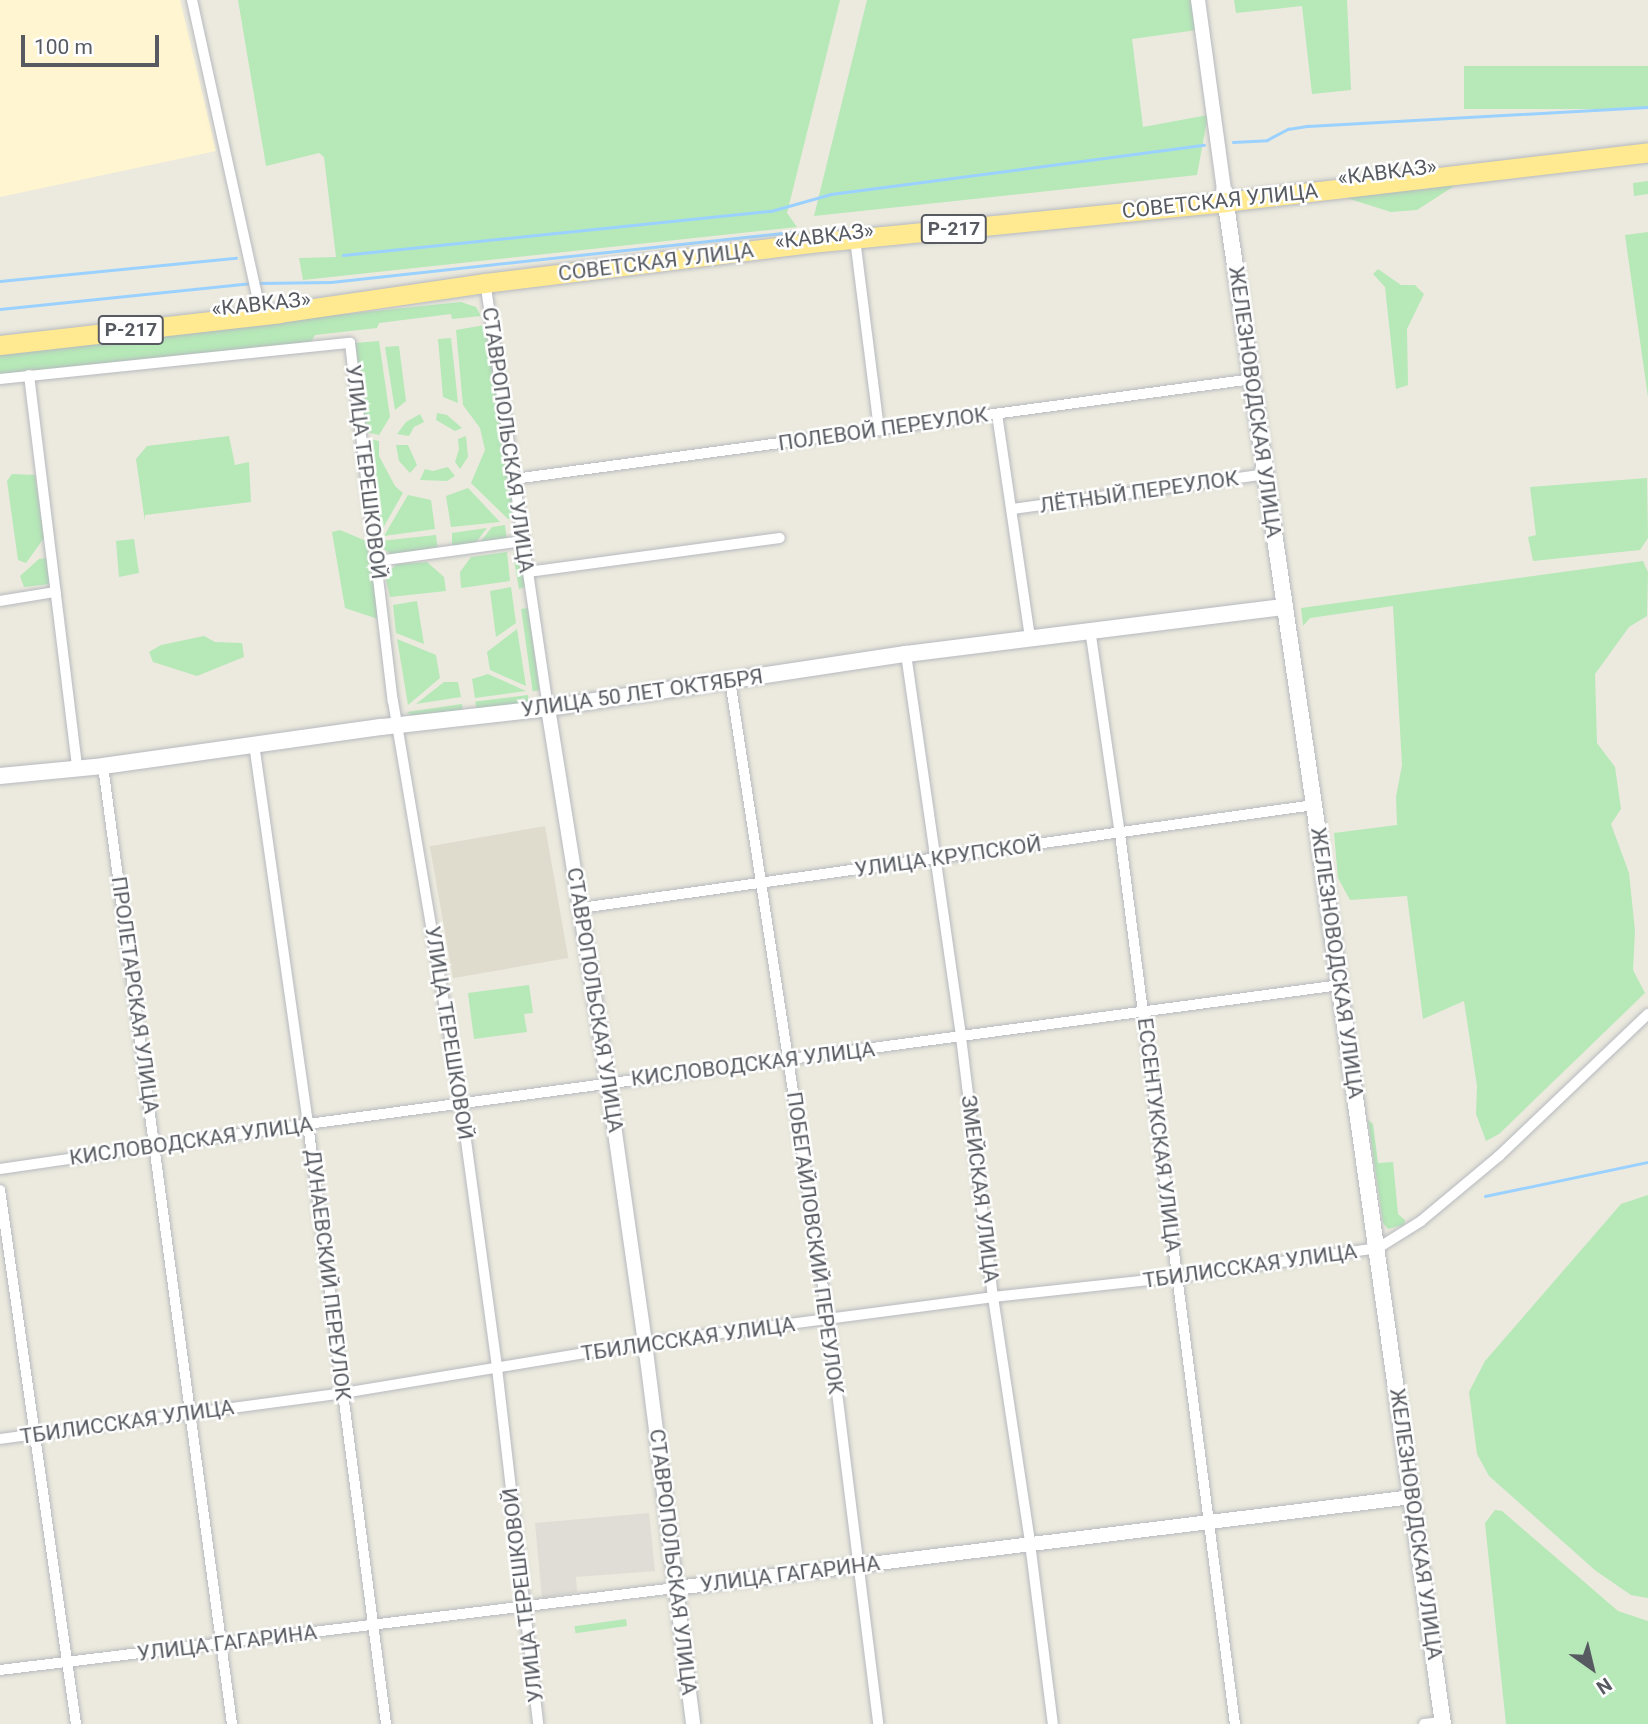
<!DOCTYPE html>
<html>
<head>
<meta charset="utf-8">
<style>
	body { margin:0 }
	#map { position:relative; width:1648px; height:1724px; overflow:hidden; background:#eceade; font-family:Roboto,sans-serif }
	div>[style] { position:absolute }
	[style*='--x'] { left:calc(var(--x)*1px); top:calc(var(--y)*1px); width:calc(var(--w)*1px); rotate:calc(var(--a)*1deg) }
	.commercial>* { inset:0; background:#fff5d0 }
	.industrial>* { inset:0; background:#dfddd6 }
	.education>* { inset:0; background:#dfdcce; transform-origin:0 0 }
	.green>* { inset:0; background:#b6e8b8; transform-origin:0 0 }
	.stream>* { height:2.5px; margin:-1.25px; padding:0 1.25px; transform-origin:1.25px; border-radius:1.25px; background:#9bd1ff }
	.roads { filter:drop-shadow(0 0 2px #b6b9bf) drop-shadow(0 0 2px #b6b9bf) }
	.minor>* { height:10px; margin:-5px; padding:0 5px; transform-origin:5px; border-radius:5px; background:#fff }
	.tertiary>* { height:14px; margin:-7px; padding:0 7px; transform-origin:7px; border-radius:7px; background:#fff }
	.secondary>* { height:16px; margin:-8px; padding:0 8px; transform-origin:8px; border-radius:8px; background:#fff }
	.trunk>* { height:19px; margin:-9.5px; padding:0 9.5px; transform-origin:9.5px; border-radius:9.5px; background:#ffea91 }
	span { translate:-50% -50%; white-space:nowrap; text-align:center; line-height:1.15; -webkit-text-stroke:5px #fff; paint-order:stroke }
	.shield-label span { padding:2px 5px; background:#fff; border:2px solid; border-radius:5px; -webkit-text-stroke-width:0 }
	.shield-label { font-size:19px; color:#575b61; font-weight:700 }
	.street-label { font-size:21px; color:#575b61 }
	.north { position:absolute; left:1557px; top:1633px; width:70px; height:70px; -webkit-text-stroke:5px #fff; paint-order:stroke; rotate:146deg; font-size:19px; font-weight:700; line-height:28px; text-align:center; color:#575b61 }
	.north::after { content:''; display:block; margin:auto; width:24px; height:32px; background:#575b61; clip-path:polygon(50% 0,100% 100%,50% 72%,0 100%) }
	.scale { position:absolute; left:21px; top:35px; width:138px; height:32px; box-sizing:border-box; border:4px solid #575b61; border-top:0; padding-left:9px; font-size:21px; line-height:24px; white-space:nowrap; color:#575b61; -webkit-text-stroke:5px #fff; paint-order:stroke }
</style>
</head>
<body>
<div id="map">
	<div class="commercial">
		<i style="clip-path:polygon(0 0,180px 0,216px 151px,0 197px)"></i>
	</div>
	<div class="industrial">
		<i style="clip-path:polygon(649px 1513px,655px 1571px,576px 1577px,577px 1592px,542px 1598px,535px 1523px)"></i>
	</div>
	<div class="education">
		<i style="left:545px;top:826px;width:134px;height:117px;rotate:80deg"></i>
	</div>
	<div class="green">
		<i style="clip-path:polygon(238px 0,840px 0,787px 213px,797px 227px,303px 280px,299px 258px,336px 257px,324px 157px,319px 153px,266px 166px)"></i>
		<i style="clip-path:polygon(867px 0,1192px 0,1197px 30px,1132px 39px,1143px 127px,1208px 115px,1197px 175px,814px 216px)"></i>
		<i style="clip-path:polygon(1234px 0,1347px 0,1351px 90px,1312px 94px,1302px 6px,1236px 13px)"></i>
		<i style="left:1648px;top:66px;width:43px;height:184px;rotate:90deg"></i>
		<i style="clip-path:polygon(1465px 179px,1417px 210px,1391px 212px,1337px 195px)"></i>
		<i style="clip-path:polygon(1648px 181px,1648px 194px,1634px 196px,1633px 183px)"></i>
		<i style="clip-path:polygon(1648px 232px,1648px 397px,1625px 235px)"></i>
		<i style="clip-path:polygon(1378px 269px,1401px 285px,1415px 285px,1424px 294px,1407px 329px,1408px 385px,1396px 389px,1385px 287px,1373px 274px)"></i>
		<i style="clip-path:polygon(461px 302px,476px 307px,481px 316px,452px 319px,451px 314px,379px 323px,377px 328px,315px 335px,309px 345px,0 374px,0 350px)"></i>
		<i style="clip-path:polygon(485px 325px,515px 518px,508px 519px,471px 483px,485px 450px,480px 428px,463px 405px,456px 330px)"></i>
		<i style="clip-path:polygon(451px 338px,458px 403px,443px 397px,438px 339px)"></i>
		<i style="clip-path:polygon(379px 341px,390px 417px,379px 435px,366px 432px,355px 343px)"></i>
		<i style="clip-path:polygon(399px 346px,406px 401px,395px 410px,385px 347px)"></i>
		<i style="clip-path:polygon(437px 413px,447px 415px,462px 428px,455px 431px,436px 420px)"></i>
		<i style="clip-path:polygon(420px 414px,424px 422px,414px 427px,409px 436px,397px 434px,406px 422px)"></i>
		<i style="clip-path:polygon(229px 436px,235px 465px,249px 462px,251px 502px,145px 515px,145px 522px,136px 459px,147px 446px)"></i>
		<i style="clip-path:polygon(466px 436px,468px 457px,460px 469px,455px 462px,459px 449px,458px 439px)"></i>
		<i style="clip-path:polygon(366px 438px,379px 441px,379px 456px,395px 486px,403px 493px,379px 535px)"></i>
		<i style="clip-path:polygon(396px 445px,408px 445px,417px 465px,410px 473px,399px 461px)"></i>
		<i style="clip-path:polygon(448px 467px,455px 476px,447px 481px,420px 480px,425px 469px,433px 471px)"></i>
		<i style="clip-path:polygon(12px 474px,35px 475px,44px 538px,26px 563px,18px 560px,7px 481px)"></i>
		<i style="clip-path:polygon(1647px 478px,1648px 538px,1640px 550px,1533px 561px,1528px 537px,1536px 535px,1530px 487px)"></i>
		<i style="clip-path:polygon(468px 488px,500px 522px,451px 527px,446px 496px)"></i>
		<i style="clip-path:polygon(408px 495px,431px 500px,435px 529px,384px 536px)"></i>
		<i style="clip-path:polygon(505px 525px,507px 541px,477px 546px,492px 527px)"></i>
		<i style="clip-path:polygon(487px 528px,473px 546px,452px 549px,452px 533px)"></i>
		<i style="clip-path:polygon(340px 530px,371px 543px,378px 619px,345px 608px,332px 532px)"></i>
		<i style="clip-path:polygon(436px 535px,438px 551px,394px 556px,382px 548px,380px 541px)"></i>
		<i style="clip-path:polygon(134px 539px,139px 573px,119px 577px,116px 541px)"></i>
		<i style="clip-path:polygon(507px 552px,510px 581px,461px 588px,460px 572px,471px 557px)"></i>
		<i style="clip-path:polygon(513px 554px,520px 558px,523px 565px,525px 587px,519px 589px)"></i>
		<i style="clip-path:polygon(47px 558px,50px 584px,24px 587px,20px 576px,39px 559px)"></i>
		<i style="clip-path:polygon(1643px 561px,1648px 572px,1647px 616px,1629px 627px,1595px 674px,1597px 743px,1615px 767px,1621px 809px,1611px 824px,1629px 873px,1635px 931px,1633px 970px,1645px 993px,1499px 1134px,1486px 1141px,1476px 1114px,1477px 1086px,1464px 1001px,1423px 1019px,1407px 896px,1350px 900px,1338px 878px,1334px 833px,1397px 825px,1396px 797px,1402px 765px,1393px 606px,1310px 618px,1303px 626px,1301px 608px)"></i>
		<i style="clip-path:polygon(427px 562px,444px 577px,446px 591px,390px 597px,385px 575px,397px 564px)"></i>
		<i style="clip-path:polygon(511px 587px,516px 623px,496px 637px,490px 591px)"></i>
		<i style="clip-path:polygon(417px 601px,424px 644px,396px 633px,393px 605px)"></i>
		<i style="left:528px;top:608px;width:83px;height:7px;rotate:82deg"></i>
		<i style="clip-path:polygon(517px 629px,526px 686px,490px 670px,487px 652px)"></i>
		<i style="clip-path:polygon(204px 636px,215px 642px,242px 643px,244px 657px,197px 676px,153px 662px,149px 652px,161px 645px)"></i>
		<i style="clip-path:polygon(397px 639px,436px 655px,440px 678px,408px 705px)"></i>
		<i style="clip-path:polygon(488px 674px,526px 691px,475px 698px,472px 679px)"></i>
		<i style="clip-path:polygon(444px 682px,458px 682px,461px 697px,416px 704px)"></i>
		<i style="left:528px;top:695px;width:8px;height:53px;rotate:83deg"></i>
		<i style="clip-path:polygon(462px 704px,463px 713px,412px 716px,407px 712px)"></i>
		<i style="clip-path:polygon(529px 985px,533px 1013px,524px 1014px,527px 1032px,474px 1039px,468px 993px)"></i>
		<i style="clip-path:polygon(1368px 1120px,1373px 1124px,1378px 1163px,1393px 1162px,1398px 1214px,1405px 1220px,1404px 1225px,1388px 1229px,1383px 1223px)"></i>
		<i style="clip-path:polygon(1648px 1195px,1648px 1598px,1631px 1595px,1596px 1571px,1489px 1476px,1477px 1454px,1469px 1392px,1485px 1361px,1621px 1204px)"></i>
		<i style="clip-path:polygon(1495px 1510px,1502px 1511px,1618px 1611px,1648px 1621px,1648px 1724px,1506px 1724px,1485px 1523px)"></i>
		<i style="left:626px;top:1619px;width:7px;height:52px;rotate:82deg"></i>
	</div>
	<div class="stream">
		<i style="--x:1233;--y:142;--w:34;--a:-3"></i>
		<i style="--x:1267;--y:140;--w:24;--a:-28"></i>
		<i style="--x:1288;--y:129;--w:20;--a:-9"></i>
		<i style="--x:1308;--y:126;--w:341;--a:-3.2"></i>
		<i style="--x:343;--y:255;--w:430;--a:-5.9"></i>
		<i style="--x:771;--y:211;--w:62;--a:-15.8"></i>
		<i style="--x:831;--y:194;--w:376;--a:-7.5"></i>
		<i style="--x:0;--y:281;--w:237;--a:-5.6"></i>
		<i style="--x:258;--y:283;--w:73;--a:-0.8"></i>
		<i style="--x:331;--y:282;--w:463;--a:-6.2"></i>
		<i style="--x:0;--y:309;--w:253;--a:-5.9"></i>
		<i style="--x:1485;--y:1196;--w:167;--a:-11.8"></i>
	</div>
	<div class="roads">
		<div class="minor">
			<i style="--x:192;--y:0;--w:322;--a:77.6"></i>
			<i style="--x:855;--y:239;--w:193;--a:82.8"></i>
			<i style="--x:485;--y:281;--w:432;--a:81.6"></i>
			<i style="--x:29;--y:375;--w:396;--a:83"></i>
			<i style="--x:0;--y:379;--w:352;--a:-5.9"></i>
			<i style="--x:350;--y:343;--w:361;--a:83.2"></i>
			<i style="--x:393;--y:701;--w:409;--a:80.4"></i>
			<i style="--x:461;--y:1104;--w:266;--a:82.2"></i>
			<i style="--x:497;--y:1368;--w:358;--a:83.4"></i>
			<i style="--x:997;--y:414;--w:226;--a:81.6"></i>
			<i style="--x:514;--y:479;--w:746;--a:-7.71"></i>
			<i style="--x:1012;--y:509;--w:256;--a:-7.8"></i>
			<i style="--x:378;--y:561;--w:146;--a:-7.9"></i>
			<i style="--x:528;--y:572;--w:254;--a:-7.7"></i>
			<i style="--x:0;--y:601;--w:56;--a:-9.3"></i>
			<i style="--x:1090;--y:629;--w:207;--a:81.7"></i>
			<i style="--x:1120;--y:834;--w:897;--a:82.64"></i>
			<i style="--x:906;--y:654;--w:387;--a:81.8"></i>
			<i style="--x:961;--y:1037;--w:262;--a:83"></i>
			<i style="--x:993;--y:1297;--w:249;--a:81.4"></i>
			<i style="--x:1030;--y:1543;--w:182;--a:82.8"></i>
			<i style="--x:730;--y:680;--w:647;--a:81.29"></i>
			<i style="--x:828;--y:1320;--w:407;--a:82.9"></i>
			<i style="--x:254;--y:744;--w:384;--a:81.9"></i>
			<i style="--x:308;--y:1124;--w:605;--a:82.59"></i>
			<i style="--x:103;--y:766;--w:967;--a:82.33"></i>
			<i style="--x:581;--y:908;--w:740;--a:-8"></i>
			<i style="--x:0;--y:1169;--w:311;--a:-8.3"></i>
			<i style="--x:308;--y:1124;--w:1041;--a:-7.67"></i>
			<i style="--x:0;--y:1190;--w:539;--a:81.9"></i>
			<i style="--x:0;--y:1439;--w:346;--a:-7.6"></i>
			<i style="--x:343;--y:1393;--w:306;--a:-9.4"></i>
			<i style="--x:645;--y:1343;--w:351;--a:-7.5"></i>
			<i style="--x:993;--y:1297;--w:185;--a:-6.2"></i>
			<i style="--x:1177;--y:1277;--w:203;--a:-8.2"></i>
			<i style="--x:1378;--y:1248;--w:51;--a:-32.1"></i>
			<i style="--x:1421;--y:1221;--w:102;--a:-39.8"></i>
			<i style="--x:1499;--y:1156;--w:206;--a:-43.6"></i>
			<i style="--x:0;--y:1670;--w:681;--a:-6.92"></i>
			<i style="--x:1424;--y:1724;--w:18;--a:-6"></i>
		</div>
		<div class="tertiary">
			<i style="--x:1198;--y:0;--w:193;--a:82.2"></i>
			<i style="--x:548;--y:708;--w:380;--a:80.9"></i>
			<i style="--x:608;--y:1083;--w:263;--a:81.9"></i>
			<i style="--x:645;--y:1343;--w:384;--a:82.8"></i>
			<i style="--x:676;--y:1588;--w:742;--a:-7.05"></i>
		</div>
		<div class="secondary">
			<i style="--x:1224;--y:191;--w:621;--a:81.66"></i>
			<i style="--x:1314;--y:805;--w:928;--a:82.01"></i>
			<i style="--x:0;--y:776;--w:103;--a:-5.5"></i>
			<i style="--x:103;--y:766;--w:282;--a:-8"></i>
			<i style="--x:382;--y:727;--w:167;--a:-6.5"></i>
			<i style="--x:548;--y:708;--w:362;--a:-8.6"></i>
			<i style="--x:906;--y:654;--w:382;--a:-7.1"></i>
		</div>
		<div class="trunk">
			<i style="--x:0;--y:345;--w:281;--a:-6.5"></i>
			<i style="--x:279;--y:313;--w:208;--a:-8.3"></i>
			<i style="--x:485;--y:283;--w:327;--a:-7"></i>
			<i style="--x:810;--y:243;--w:417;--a:-5.6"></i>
			<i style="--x:1225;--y:202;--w:426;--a:-6.7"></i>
		</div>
	</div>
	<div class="shield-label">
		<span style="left:954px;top:229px">Р-217</span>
		<span style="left:131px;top:330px">Р-217</span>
	</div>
	<div class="street-label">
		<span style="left:1387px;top:172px;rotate:-7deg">«КАВКАЗ»</span>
		<span style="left:1220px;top:201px;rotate:-6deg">СОВЕТСКАЯ УЛИЦА</span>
		<span style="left:824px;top:236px;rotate:-7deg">«КАВКАЗ»</span>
		<span style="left:656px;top:262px;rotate:-7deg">СОВЕТСКАЯ УЛИЦА</span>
		<span style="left:261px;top:304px;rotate:-6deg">«КАВКАЗ»</span>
		<span style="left:1255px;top:402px;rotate:82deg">ЖЕЛЕЗНОВОДСКАЯ УЛИЦА</span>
		<span style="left:883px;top:429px;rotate:-8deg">ПОЛЕВОЙ ПЕРЕУЛОК</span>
		<span style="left:508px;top:440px;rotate:82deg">СТАВРОПОЛЬСКАЯ УЛИЦА</span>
		<span style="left:366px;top:472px;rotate:83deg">УЛИЦА ТЕРЕШКОВОЙ</span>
		<span style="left:1139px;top:492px;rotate:-8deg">ЛЁТНЫЙ ПЕРЕУЛОК</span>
		<span style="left:642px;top:693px;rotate:-8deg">УЛИЦА 50 ЛЕТ ОКТЯБРЯ</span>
		<span style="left:948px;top:857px;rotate:-8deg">УЛИЦА КРУПСКОЙ</span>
		<span style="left:1337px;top:963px;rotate:82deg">ЖЕЛЕЗНОВОДСКАЯ УЛИЦА</span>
		<span style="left:135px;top:995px;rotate:82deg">ПРОЛЕТАРСКАЯ УЛИЦА</span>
		<span style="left:595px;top:1000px;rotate:81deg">СТАВРОПОЛЬСКАЯ УЛИЦА</span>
		<span style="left:449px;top:1033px;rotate:81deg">УЛИЦА ТЕРЕШКОВОЙ</span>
		<span style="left:753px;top:1064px;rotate:-7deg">КИСЛОВОДСКАЯ УЛИЦА</span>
		<span style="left:1159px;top:1135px;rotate:83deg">ЕССЕНТУКСКАЯ УЛИЦА</span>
		<span style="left:191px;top:1141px;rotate:-8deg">КИСЛОВОДСКАЯ УЛИЦА</span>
		<span style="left:980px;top:1189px;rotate:83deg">ЗМЕЙСКАЯ УЛИЦА</span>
		<span style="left:815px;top:1243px;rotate:82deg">ПОБЕГАЙЛОВСКИЙ ПЕРЕУЛОК</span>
		<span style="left:1250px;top:1266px;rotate:-8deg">ТБИЛИССКАЯ УЛИЦА</span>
		<span style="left:328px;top:1275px;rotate:83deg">ДУНАЕВСКИЙ ПЕРЕУЛОК</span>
		<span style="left:688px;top:1339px;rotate:-8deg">ТБИЛИССКАЯ УЛИЦА</span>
		<span style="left:127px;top:1422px;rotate:-8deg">ТБИЛИССКАЯ УЛИЦА</span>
		<span style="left:1416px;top:1524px;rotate:82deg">ЖЕЛЕЗНОВОДСКАЯ УЛИЦА</span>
		<span style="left:673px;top:1562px;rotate:83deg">СТАВРОПОЛЬСКАЯ УЛИЦА</span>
		<span style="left:790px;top:1574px;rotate:-7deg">УЛИЦА ГАГАРИНА</span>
		<span style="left:523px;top:1595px;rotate:-97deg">УЛИЦА ТЕРЕШКОВОЙ</span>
		<span style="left:227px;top:1643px;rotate:-7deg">УЛИЦА ГАГАРИНА</span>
	</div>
	<div class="north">N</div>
	<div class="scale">100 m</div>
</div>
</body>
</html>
